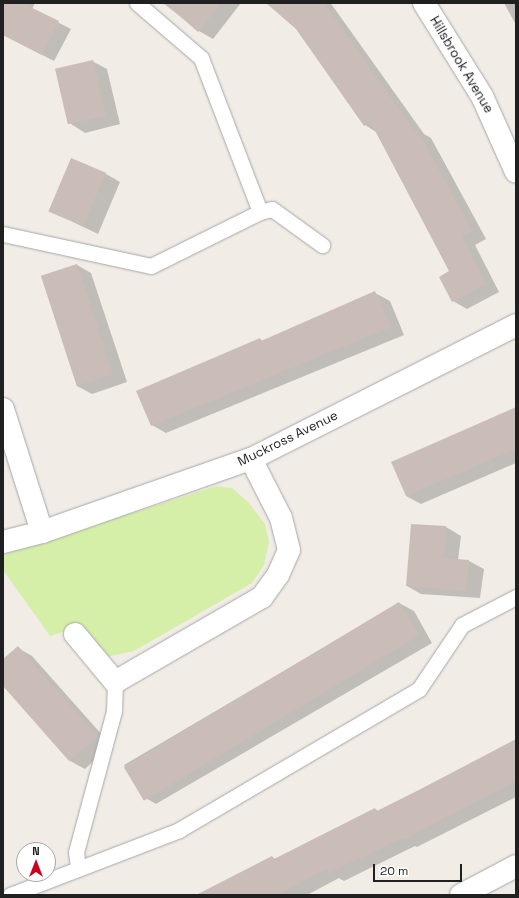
<!DOCTYPE html>
<html>
<head>
<meta charset="utf-8">
<style>
	body { margin:0 }
	#map { position:relative; width:519px; height:898px; overflow:hidden; background:#f1ece6; font-family:"Space Grotesk",sans-serif }
	div>[style] { position:absolute }
	[style*='--x'] { left:calc(var(--x)*1px); top:calc(var(--y)*1px); width:calc(var(--w)*1px); rotate:calc(var(--a)*1deg) }
	.grass>* { inset:0; background:#d5efa8 }
	.shadow>* { inset:0; background:#0003 }
	.building>* { inset:0; background:#cabdb8; transform-origin:0 0 }
	.roads { filter:drop-shadow(0 0 1px #a7a7a7) drop-shadow(0 0 1px #a7a7a7) }
	.service>* { height:15px; margin:-7.5px; padding:0 7.5px; transform-origin:7.5px; border-radius:7.5px; background:#fff }
	.minor>* { height:22px; margin:-11px; padding:0 11px; transform-origin:11px; border-radius:11px; background:#fff }
	span { translate:-50% -50%; white-space:nowrap; text-align:center; line-height:1.15; -webkit-text-stroke:3px #fff; paint-order:stroke }
	.street-label { font-size:13px; color:#202020 }
	.frame { position:absolute; inset:0; border:4px solid #202020; pointer-events:none }
	.north { position:absolute; left:16px; top:842px; width:40px; height:40px; box-sizing:border-box; background:#fff; border:1px solid #a6a6a6; border-radius:50%; rotate:0deg; font-size:11px; font-weight:700; line-height:16px; text-align:center; color:#202020 }
	.north::after { content:''; display:block; margin:auto; width:14px; height:18px; background:#d0001d; clip-path:polygon(50% 0,100% 100%,50% 72%,0 100%) }
	.scale { position:absolute; left:373px; top:864px; width:89px; height:18px; box-sizing:border-box; border:2px solid #202020; border-top:0; padding-left:5px; font-size:12px; line-height:14px; white-space:nowrap; color:#202020; -webkit-text-stroke:3px #fff; paint-order:stroke }
</style>
</head>
<body>
<div id="map">
	<div class="grass">
		<i style="clip-path:polygon(216px 486px,232px 488px,249px 503px,265px 524px,269px 542px,264px 565px,252px 583px,134px 651px,101px 658px,75px 628px,50px 636px,3px 570px,3px 555px)"></i>
	</div>
	<div class="shadow">
		<i style="clip-path:polygon(3px 3px,35px 3px,32px 9px,71px 29px,54px 61px,3px 35px)"></i>
		<i style="clip-path:polygon(163px 3px,241px 3px,213px 39px,199px 31px)"></i>
		<i style="clip-path:polygon(268px 3px,330px 3px,332px 5px,424px 134px,431px 138px,486px 239px,475px 245px,499px 292px,467px 309px,453px 301px,451px 272px,376px 132px,365px 125px,297px 28px)"></i>
		<i style="clip-path:polygon(504px 3px,516px 3px,516px 25px)"></i>
		<i style="clip-path:polygon(92px 61px,107px 69px,120px 124px,85px 133px,71px 124px)"></i>
		<i style="clip-path:polygon(71px 160px,106px 174px,120px 182px,98px 234px,50px 211px)"></i>
		<i style="clip-path:polygon(77px 265px,91px 273px,127px 382px,92px 394px,77px 386px)"></i>
		<i style="clip-path:polygon(375px 293px,390px 301px,404px 335px,166px 433px,152px 425px,260px 339px,263px 341px)"></i>
		<i style="clip-path:polygon(516px 408px,516px 463px,421px 504px,406px 496px)"></i>
		<i style="clip-path:polygon(412px 525px,446px 527px,461px 536px,458px 560px,469px 561px,484px 569px,480px 598px,421px 594px,407px 586px)"></i>
		<i style="clip-path:polygon(399px 603px,414px 611px,432px 643px,156px 804px,142px 796px,124px 765px)"></i>
		<i style="clip-path:polygon(18px 648px,32px 656px,111px 745px,85px 769px,70px 761px,3px 685px,3px 661px)"></i>
		<i style="clip-path:polygon(516px 741px,516px 797px,417px 847px,415px 846px,344px 881px,339px 878px,307px 895px,201px 895px,272px 857px,276px 859px,375px 809px,378px 811px)"></i>
	</div>
	<div class="building">
		<i style="clip-path:polygon(3px 3px,22px 3px,59px 21px,42px 55px,3px 35px)"></i>
		<i style="clip-path:polygon(165px 3px,221px 3px,198px 32px)"></i>
		<i style="clip-path:polygon(266px 3px,324px 3px,414px 130px,417px 129px,472px 231px,462px 237px,486px 284px,452px 302px,439px 277px,449px 271px,370px 121px,364px 126px,296px 29px)"></i>
		<i style="left:93px;top:60px;width:57px;height:39px;rotate:77deg"></i>
		<i style="left:71px;top:158px;width:38px;height:58px;rotate:23deg"></i>
		<i style="left:77px;top:264px;width:116px;height:38px;rotate:72deg"></i>
		<i style="clip-path:polygon(375px 291px,391px 327px,151px 426px,136px 391px,260px 338px,261px 341px)"></i>
		<i style="clip-path:polygon(516px 407px,516px 449px,406px 496px,391px 462px)"></i>
		<i style="clip-path:polygon(411px 524px,446px 526px,444px 558px,469px 560px,466px 591px,406px 586px)"></i>
		<i style="left:399px;top:602px;width:39px;height:321px;rotate:59deg"></i>
		<i style="clip-path:polygon(18px 646px,98px 737px,69px 761px,3px 686px,3px 659px)"></i>
		<i style="clip-path:polygon(516px 739px,516px 781px,403px 840px,402px 838px,329px 873px,327px 869px,277px 895px,196px 895px,272px 856px,274px 859px,375px 808px,377px 811px,417px 791px)"></i>
	</div>
	<div class="roads">
		<div class="service">
			<i style="--x:137;--y:3;--w:84;--a:40.7"></i>
			<i style="--x:201;--y:58;--w:165;--a:69"></i>
			<i style="--x:3;--y:234;--w:151;--a:12.2"></i>
			<i style="--x:151;--y:266;--w:122;--a:-26.4"></i>
			<i style="--x:260;--y:212;--w:12;--a:-14"></i>
			<i style="--x:272;--y:209;--w:62;--a:35.8"></i>
			<i style="--x:78;--y:868;--w:16;--a:-97"></i>
			<i style="--x:76;--y:852;--w:146;--a:-74.9"></i>
			<i style="--x:114;--y:711;--w:29;--a:-88"></i>
			<i style="--x:10;--y:895;--w:181;--a:-21"></i>
			<i style="--x:179;--y:830;--w:278;--a:-30.4"></i>
			<i style="--x:419;--y:689;--w:77;--a:-56.1"></i>
			<i style="--x:462;--y:625;--w:61;--a:-27.4"></i>
		</div>
		<div class="minor">
			<i style="--x:424;--y:3;--w:110;--a:58.1"></i>
			<i style="--x:482;--y:96;--w:83;--a:65.9"></i>
			<i style="--x:3;--y:409;--w:129;--a:72.4"></i>
			<i style="--x:3;--y:542;--w:40;--a:-14.4"></i>
			<i style="--x:42;--y:532;--w:221;--a:-19.3"></i>
			<i style="--x:251;--y:459;--w:297;--a:-26.8"></i>
			<i style="--x:75;--y:634;--w:62;--a:50.2"></i>
			<i style="--x:115;--y:682;--w:170;--a:-30"></i>
			<i style="--x:262;--y:597;--w:27;--a:-54"></i>
			<i style="--x:278;--y:575;--w:27;--a:-66"></i>
			<i style="--x:289;--y:550;--w:33;--a:-104"></i>
			<i style="--x:281;--y:518;--w:66;--a:-117"></i>
			<i style="--x:461;--y:895;--w:62;--a:-27.8"></i>
		</div>
	</div>
	<div class="street-label">
		<span style="left:461px;top:65px;rotate:59deg">Hillsbrook Avenue</span>
		<span style="left:288px;top:439px;rotate:-26deg">Muckross Avenue</span>
	</div>
	<div class="frame"></div>
	<div class="north">N</div>
	<div class="scale">20 m</div>
</div>
</body>
</html>
